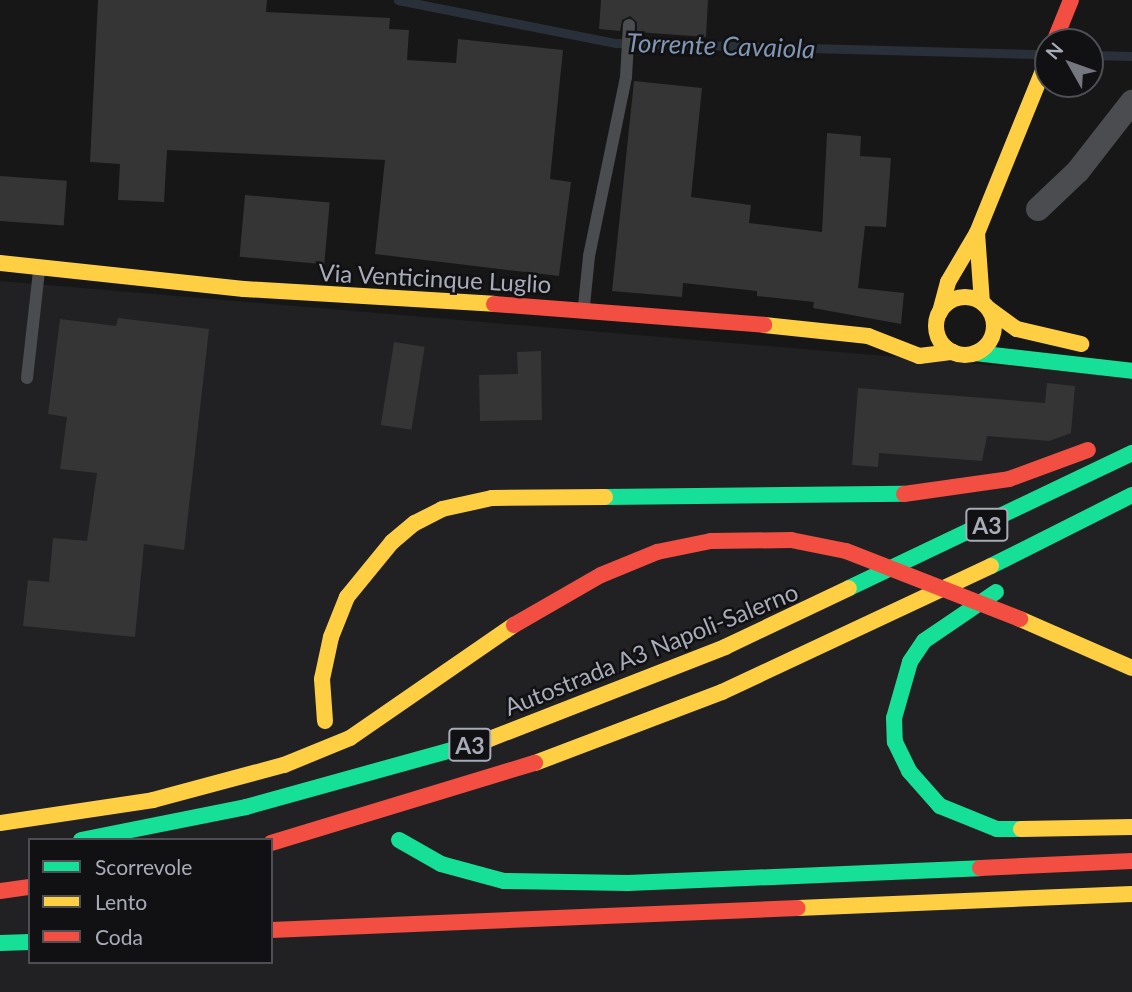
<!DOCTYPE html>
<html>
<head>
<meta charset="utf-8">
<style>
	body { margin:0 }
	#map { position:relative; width:1132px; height:992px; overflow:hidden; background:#171717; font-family:Lato,sans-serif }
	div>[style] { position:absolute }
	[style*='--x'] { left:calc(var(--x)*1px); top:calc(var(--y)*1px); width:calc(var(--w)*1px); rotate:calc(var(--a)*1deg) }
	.built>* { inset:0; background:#212123 }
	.stream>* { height:9px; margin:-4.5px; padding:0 4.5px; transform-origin:4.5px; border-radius:4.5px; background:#2a3039 }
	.building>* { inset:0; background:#353536; transform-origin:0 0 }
	.lane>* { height:12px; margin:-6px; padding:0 6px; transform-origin:6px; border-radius:6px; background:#4b4c50 }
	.street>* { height:24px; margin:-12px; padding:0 12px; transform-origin:12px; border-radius:12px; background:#4b4c50 }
	.fast>* { height:16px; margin:-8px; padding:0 8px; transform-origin:8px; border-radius:8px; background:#16e098 }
	.slow>* { height:16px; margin:-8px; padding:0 8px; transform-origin:8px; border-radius:8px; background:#ffcf43 }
	.slow>.ring { margin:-8px; padding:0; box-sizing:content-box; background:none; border:16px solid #ffcf43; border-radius:50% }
	.jam>* { height:16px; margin:-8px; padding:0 8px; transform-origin:8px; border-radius:8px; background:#f24e42 }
	span { translate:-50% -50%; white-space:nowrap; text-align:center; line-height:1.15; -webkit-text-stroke:5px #111113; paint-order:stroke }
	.shield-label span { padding:2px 5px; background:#111113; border:2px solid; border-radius:5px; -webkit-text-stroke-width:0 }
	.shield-label { font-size:23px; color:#a8abb8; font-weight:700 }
	.street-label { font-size:24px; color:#a8abb8 }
	.water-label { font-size:26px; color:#8096b2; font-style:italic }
	.legend { position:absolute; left:28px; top:838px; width:245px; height:126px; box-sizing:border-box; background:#111113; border:2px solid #4d4f55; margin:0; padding:9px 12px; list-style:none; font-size:21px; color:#a8abb8 }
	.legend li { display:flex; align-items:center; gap:14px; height:35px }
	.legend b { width:35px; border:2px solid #4d4f55 }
	.north { position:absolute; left:1034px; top:28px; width:70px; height:70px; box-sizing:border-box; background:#111113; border:2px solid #4d4f55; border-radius:50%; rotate:310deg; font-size:19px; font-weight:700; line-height:28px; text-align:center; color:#a8abb8 }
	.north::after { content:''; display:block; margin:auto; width:24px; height:32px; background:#757780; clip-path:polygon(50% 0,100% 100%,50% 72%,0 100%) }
</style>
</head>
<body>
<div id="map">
	<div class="built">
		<i style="clip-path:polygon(evenodd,0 281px,1099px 374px,1132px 369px,1132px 992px,0 992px,0 281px,30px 840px,271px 840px,271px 962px,30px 962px,30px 840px)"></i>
	</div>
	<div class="stream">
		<i style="--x:398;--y:0;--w:222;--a:11.2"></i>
		<i style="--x:616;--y:43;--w:427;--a:1.5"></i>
		<i style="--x:1090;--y:55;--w:42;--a:1.4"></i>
	</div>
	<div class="building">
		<i style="clip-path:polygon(98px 0,267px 0,266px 12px,390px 18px,389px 29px,409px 30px,407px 60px,456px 63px,458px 39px,563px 50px,550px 179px,571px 182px,559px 276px,375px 254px,385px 160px,167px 150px,164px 202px,118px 200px,120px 164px,90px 162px)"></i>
		<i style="clip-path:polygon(601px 0,708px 0,706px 37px,637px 32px,637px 22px,630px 16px,622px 20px,620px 31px,599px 29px)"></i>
		<i style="clip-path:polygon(634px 81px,702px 88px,691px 197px,751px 205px,749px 223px,822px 232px,827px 133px,861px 136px,860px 156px,891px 158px,886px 227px,865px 226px,858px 288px,904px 293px,901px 324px,813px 308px,814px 302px,757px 296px,757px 291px,683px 283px,682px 297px,612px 291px)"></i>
		<i style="left:0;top:176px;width:67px;height:45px;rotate:4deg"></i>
		<i style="left:245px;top:195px;width:85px;height:62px;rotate:5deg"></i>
		<i style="clip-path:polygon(118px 318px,209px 329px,184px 550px,144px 544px,135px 637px,23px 626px,28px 580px,49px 582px,53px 538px,87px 541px,97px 473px,60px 469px,67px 417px,48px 414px,60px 319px,116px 326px)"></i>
		<i style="left:394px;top:342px;width:31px;height:84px;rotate:9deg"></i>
		<i style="clip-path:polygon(541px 351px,542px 420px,480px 421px,479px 375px,518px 374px,517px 352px)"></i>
		<i style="clip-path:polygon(1047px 383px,1075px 386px,1071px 433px,1049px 441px,987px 436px,982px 461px,879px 453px,878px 467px,852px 465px,858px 388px,1045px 403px)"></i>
	</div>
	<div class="lane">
		<i style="--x:584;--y:306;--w:50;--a:-84.3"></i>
		<i style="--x:589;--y:256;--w:183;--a:-78.3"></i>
		<i style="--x:626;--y:77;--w:52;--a:-86.7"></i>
		<i style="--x:27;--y:378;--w:108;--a:-83.6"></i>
	</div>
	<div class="street">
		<i style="--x:1038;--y:209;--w:55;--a:-43.5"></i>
		<i style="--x:1078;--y:171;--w:88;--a:-52"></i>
	</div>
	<div class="fast">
		<i style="--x:975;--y:353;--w:158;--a:6.5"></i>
		<i style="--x:605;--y:497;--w:299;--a:-0.6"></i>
		<i style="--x:991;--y:566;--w:158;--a:-26.7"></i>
		<i style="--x:849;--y:588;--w:314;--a:-25.5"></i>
		<i style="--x:996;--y:592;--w:87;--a:145.8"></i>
		<i style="--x:924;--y:641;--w:25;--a:124"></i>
		<i style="--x:910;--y:662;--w:58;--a:105.9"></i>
		<i style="--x:894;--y:718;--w:24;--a:88"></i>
		<i style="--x:895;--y:742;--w:32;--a:64"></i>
		<i style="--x:909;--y:771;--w:47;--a:48.5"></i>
		<i style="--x:940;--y:806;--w:61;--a:22"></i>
		<i style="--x:997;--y:829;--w:24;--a:0"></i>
		<i style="--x:81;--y:840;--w:168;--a:-11.3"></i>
		<i style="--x:246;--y:807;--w:250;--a:-15.5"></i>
		<i style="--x:399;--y:840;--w:48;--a:29.7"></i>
		<i style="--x:441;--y:864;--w:65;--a:15.1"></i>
		<i style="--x:504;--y:881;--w:124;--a:0.9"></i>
		<i style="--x:628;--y:883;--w:352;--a:-2.4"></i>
		<i style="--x:0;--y:943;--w:30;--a:-2"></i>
	</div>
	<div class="slow">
		<i style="--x:977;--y:233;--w:69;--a:85.9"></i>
		<i style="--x:0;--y:263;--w:245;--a:6.1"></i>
		<i style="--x:244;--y:289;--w:250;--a:3.4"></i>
		<i class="ring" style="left:936px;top:297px;width:42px;height:42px"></i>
		<i style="--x:989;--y:309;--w:34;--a:36"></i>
		<i style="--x:1017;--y:329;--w:66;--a:13.2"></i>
		<i style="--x:940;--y:312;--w:31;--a:-75"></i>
		<i style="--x:948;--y:282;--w:57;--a:-59.4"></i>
		<i style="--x:977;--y:233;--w:189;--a:-67.9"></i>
		<i style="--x:764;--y:325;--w:105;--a:6"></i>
		<i style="--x:868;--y:336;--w:55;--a:21.4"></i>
		<i style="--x:919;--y:356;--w:34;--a:-7"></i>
		<i style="--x:1020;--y:619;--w:122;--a:23.6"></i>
		<i style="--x:325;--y:721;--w:42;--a:-94.1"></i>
		<i style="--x:322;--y:679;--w:43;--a:-77.9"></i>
		<i style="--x:331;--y:637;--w:43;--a:-68.2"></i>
		<i style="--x:347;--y:597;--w:71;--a:-50.7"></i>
		<i style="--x:392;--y:542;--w:30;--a:-40"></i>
		<i style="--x:415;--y:523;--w:30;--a:-27"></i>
		<i style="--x:442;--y:509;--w:51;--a:-12.4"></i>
		<i style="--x:492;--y:498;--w:113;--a:-0.5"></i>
		<i style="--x:487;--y:740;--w:256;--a:-21.3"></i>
		<i style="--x:725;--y:647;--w:137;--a:-25.4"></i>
		<i style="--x:535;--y:763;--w:200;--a:-20.8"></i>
		<i style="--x:722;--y:692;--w:297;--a:-25.1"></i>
		<i style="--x:0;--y:823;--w:155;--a:-8.5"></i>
		<i style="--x:153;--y:800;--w:136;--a:-15"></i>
		<i style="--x:284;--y:765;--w:71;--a:-22.2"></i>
		<i style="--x:350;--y:738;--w:199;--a:-34.6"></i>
		<i style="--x:1021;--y:829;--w:111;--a:-1"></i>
		<i style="--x:798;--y:908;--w:334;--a:-2.4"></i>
	</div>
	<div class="jam">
		<i style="--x:1054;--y:42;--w:45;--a:-68"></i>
		<i style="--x:494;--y:304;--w:271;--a:4.4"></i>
		<i style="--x:904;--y:494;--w:106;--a:-8.1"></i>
		<i style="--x:1009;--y:479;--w:84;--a:-20.2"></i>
		<i style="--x:514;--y:625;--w:100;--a:-29.9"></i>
		<i style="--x:601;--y:575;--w:61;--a:-22.3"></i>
		<i style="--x:657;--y:552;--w:55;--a:-11.5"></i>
		<i style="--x:711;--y:541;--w:80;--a:-0.7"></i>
		<i style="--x:791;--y:540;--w:56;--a:11.3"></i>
		<i style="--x:846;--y:551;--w:187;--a:21.3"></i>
		<i style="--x:271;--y:843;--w:276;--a:-16.9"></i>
		<i style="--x:980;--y:868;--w:152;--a:-2.6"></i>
		<i style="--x:0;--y:891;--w:30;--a:-8"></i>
		<i style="--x:271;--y:930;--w:527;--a:-2.39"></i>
	</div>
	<div class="shield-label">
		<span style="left:987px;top:525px">A3</span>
		<span style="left:470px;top:745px">A3</span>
	</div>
	<div class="street-label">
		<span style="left:435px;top:278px;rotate:3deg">Via Venticinque Luglio</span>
		<span style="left:651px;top:649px;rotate:-22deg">Autostrada A3 Napoli-Salerno</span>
	</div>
	<div class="water-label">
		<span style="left:721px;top:46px;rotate:2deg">Torrente Cavaiola</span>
	</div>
	<ul class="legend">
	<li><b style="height:9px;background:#16e098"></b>Scorrevole</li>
	<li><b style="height:9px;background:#ffcf43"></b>Lento</li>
	<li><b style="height:9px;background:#f24e42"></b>Coda</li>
	</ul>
	<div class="north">N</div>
</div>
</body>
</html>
